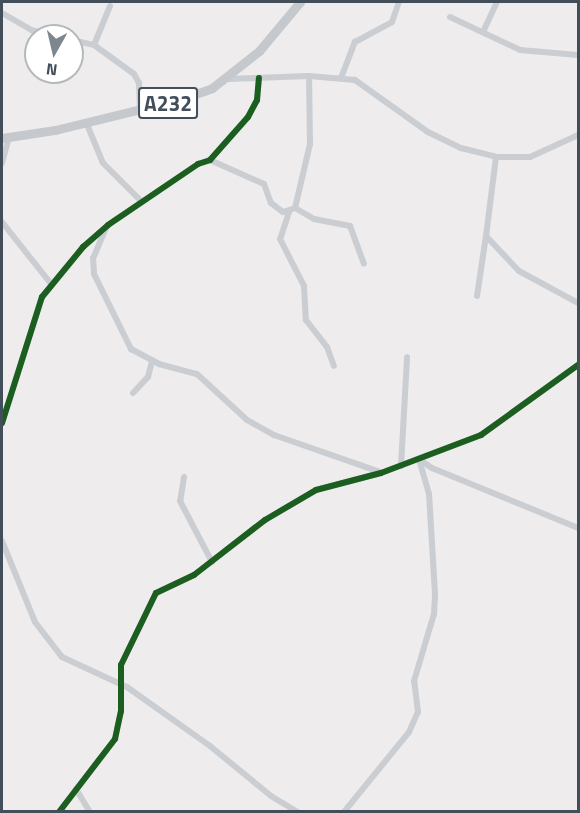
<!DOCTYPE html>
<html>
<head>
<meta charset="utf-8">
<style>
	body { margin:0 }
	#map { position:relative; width:580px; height:813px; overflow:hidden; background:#eeecec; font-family:"Titillium Web",sans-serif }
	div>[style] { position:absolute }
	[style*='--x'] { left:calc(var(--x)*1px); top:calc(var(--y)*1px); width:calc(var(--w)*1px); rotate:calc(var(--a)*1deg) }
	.street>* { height:6px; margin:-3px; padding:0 3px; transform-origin:3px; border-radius:3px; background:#cacdd2 }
	.primary>* { height:9px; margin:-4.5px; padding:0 4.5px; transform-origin:4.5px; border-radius:4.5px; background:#c5c9cd }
	.cycleway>* { height:6px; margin:-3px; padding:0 3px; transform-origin:3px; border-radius:3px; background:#1b5e20 }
	span { translate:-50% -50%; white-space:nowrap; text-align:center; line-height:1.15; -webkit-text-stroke:4.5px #fff; paint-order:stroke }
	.shield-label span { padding:2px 4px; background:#fff; border:2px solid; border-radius:4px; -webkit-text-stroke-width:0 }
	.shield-label { font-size:21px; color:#424f5b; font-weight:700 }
	.frame { position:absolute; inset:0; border:3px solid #424f5b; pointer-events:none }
	.north { position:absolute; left:24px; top:24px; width:60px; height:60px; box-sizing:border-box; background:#fff; border:2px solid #b3b9bd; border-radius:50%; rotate:188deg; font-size:16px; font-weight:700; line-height:24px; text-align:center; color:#424f5b }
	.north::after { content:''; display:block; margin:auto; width:21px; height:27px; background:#7e868e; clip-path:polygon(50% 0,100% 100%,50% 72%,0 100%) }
</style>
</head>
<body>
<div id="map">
	<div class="street">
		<i style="--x:2;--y:13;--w:34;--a:30"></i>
		<i style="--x:31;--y:30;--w:27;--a:13"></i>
		<i style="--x:450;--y:17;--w:77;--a:25.2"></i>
		<i style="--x:520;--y:50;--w:58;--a:4.9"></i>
		<i style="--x:483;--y:32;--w:33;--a:-65"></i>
		<i style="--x:72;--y:40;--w:23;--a:13"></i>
		<i style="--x:94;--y:45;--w:49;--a:35.9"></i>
		<i style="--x:134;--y:74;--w:10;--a:61"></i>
		<i style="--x:139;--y:83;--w:26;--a:88"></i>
		<i style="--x:94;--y:45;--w:42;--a:-67.7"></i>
		<i style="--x:341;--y:78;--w:39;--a:-69"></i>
		<i style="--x:355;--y:42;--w:42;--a:-28.4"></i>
		<i style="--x:392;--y:22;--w:21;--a:-71"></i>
		<i style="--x:227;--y:79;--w:82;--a:-2.1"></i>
		<i style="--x:309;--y:76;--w:46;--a:5"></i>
		<i style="--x:355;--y:80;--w:90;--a:35.5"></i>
		<i style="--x:428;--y:132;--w:37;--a:26"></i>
		<i style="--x:461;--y:148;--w:36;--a:14"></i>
		<i style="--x:496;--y:157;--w:34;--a:0"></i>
		<i style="--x:530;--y:157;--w:53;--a:-24.6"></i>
		<i style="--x:86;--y:122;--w:44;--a:67.5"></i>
		<i style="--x:103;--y:163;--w:54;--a:45"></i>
		<i style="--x:496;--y:157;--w:80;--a:97.2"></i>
		<i style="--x:486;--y:236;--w:48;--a:46.7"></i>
		<i style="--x:519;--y:271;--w:67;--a:28.5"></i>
		<i style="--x:210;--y:160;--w:59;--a:24"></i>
		<i style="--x:264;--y:184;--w:20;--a:70"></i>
		<i style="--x:271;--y:203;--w:15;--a:37"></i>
		<i style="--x:283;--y:212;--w:13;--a:-18"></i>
		<i style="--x:295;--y:208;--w:66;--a:-76.8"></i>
		<i style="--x:310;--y:144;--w:68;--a:-90.8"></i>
		<i style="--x:2;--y:163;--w:27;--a:-75"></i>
		<i style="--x:295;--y:208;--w:22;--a:30"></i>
		<i style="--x:314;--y:219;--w:37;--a:11"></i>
		<i style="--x:350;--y:226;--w:40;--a:69.8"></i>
		<i style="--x:289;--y:212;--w:28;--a:108"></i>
		<i style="--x:280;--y:239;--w:53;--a:62.9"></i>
		<i style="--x:304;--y:286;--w:34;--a:87"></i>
		<i style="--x:306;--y:320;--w:34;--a:52"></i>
		<i style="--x:327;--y:347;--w:20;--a:70"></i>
		<i style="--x:2;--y:222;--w:80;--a:51.6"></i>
		<i style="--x:106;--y:228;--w:33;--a:113"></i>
		<i style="--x:93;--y:258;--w:16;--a:86"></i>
		<i style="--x:94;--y:274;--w:84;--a:63.7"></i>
		<i style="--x:131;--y:349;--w:32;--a:28"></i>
		<i style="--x:159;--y:364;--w:39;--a:15"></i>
		<i style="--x:197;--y:374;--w:68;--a:42.6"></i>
		<i style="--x:247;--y:420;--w:31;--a:29"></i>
		<i style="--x:274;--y:435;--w:112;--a:19.2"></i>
		<i style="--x:477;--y:296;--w:61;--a:-81.5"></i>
		<i style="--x:133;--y:393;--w:22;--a:-47"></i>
		<i style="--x:148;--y:377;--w:16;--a:-76"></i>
		<i style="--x:2;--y:423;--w:132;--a:-72.4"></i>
		<i style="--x:42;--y:297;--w:65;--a:-50.6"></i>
		<i style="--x:83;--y:247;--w:33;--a:-41"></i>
		<i style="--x:108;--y:225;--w:109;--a:-34.1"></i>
		<i style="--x:198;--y:164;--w:13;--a:-18"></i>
		<i style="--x:210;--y:160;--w:57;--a:-48.5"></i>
		<i style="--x:248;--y:117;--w:19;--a:-62"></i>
		<i style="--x:257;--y:100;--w:22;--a:-85"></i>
		<i style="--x:419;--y:459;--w:16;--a:35"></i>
		<i style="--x:432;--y:468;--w:158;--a:22.3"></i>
		<i style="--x:401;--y:466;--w:109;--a:-86.8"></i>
		<i style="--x:184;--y:477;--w:24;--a:99"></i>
		<i style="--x:180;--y:501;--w:69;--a:62.3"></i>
		<i style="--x:2;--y:541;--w:87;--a:67.8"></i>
		<i style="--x:35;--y:622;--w:44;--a:52.4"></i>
		<i style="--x:62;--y:657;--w:72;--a:24.8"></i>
		<i style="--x:127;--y:687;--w:102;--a:35.4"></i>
		<i style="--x:210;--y:746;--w:79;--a:39.3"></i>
		<i style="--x:271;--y:796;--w:31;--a:31"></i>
		<i style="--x:76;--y:789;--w:27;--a:59"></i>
		<i style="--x:59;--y:812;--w:92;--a:-52.5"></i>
		<i style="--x:115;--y:739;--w:29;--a:-78"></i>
		<i style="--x:121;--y:711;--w:46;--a:-90"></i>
		<i style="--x:121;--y:665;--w:80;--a:-64.1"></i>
		<i style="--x:156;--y:593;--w:42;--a:-25.3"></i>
		<i style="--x:194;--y:575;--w:90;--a:-37.8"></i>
		<i style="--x:265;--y:520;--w:59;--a:-30.5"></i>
		<i style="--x:316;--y:490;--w:67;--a:-14.7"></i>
		<i style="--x:381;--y:473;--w:107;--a:-20.8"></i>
		<i style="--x:481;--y:435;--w:120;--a:-35.8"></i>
		<i style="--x:344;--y:812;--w:103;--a:-50.9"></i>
		<i style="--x:409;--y:732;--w:22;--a:-66"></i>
		<i style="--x:418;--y:712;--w:31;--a:-97"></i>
		<i style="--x:414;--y:681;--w:70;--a:-73.4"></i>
		<i style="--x:434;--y:614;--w:20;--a:-87"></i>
		<i style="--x:435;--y:594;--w:100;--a:-93.4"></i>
		<i style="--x:429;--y:494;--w:36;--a:-106"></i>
	</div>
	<div class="primary">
		<i style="--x:2;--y:138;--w:54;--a:-8.6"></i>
		<i style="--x:55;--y:130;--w:127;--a:-13.7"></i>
		<i style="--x:178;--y:100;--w:36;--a:-19"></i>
		<i style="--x:212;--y:88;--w:60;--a:-38.2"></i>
		<i style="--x:259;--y:51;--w:64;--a:-50.1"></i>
	</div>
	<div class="cycleway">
		<i style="--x:2;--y:423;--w:132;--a:-72.4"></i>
		<i style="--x:42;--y:297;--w:65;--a:-50.6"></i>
		<i style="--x:83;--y:247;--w:33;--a:-41"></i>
		<i style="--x:108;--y:225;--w:109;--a:-34.1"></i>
		<i style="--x:198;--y:164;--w:13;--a:-18"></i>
		<i style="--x:210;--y:160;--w:57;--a:-48.5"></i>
		<i style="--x:248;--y:117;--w:19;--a:-62"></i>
		<i style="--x:257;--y:100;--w:22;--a:-85"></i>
		<i style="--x:59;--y:812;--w:92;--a:-52.5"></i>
		<i style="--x:115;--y:739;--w:29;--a:-78"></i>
		<i style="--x:121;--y:711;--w:46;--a:-90"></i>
		<i style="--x:121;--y:665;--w:80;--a:-64.1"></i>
		<i style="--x:156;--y:593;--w:42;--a:-25.3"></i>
		<i style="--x:194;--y:575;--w:90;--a:-37.8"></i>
		<i style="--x:265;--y:520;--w:59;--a:-30.5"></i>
		<i style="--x:316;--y:490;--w:67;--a:-14.7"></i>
		<i style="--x:381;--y:473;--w:107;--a:-20.8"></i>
		<i style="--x:481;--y:435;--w:120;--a:-35.8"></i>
	</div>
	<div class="shield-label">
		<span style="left:168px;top:103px">A232</span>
	</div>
	<div class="frame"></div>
	<div class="north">N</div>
</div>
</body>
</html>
